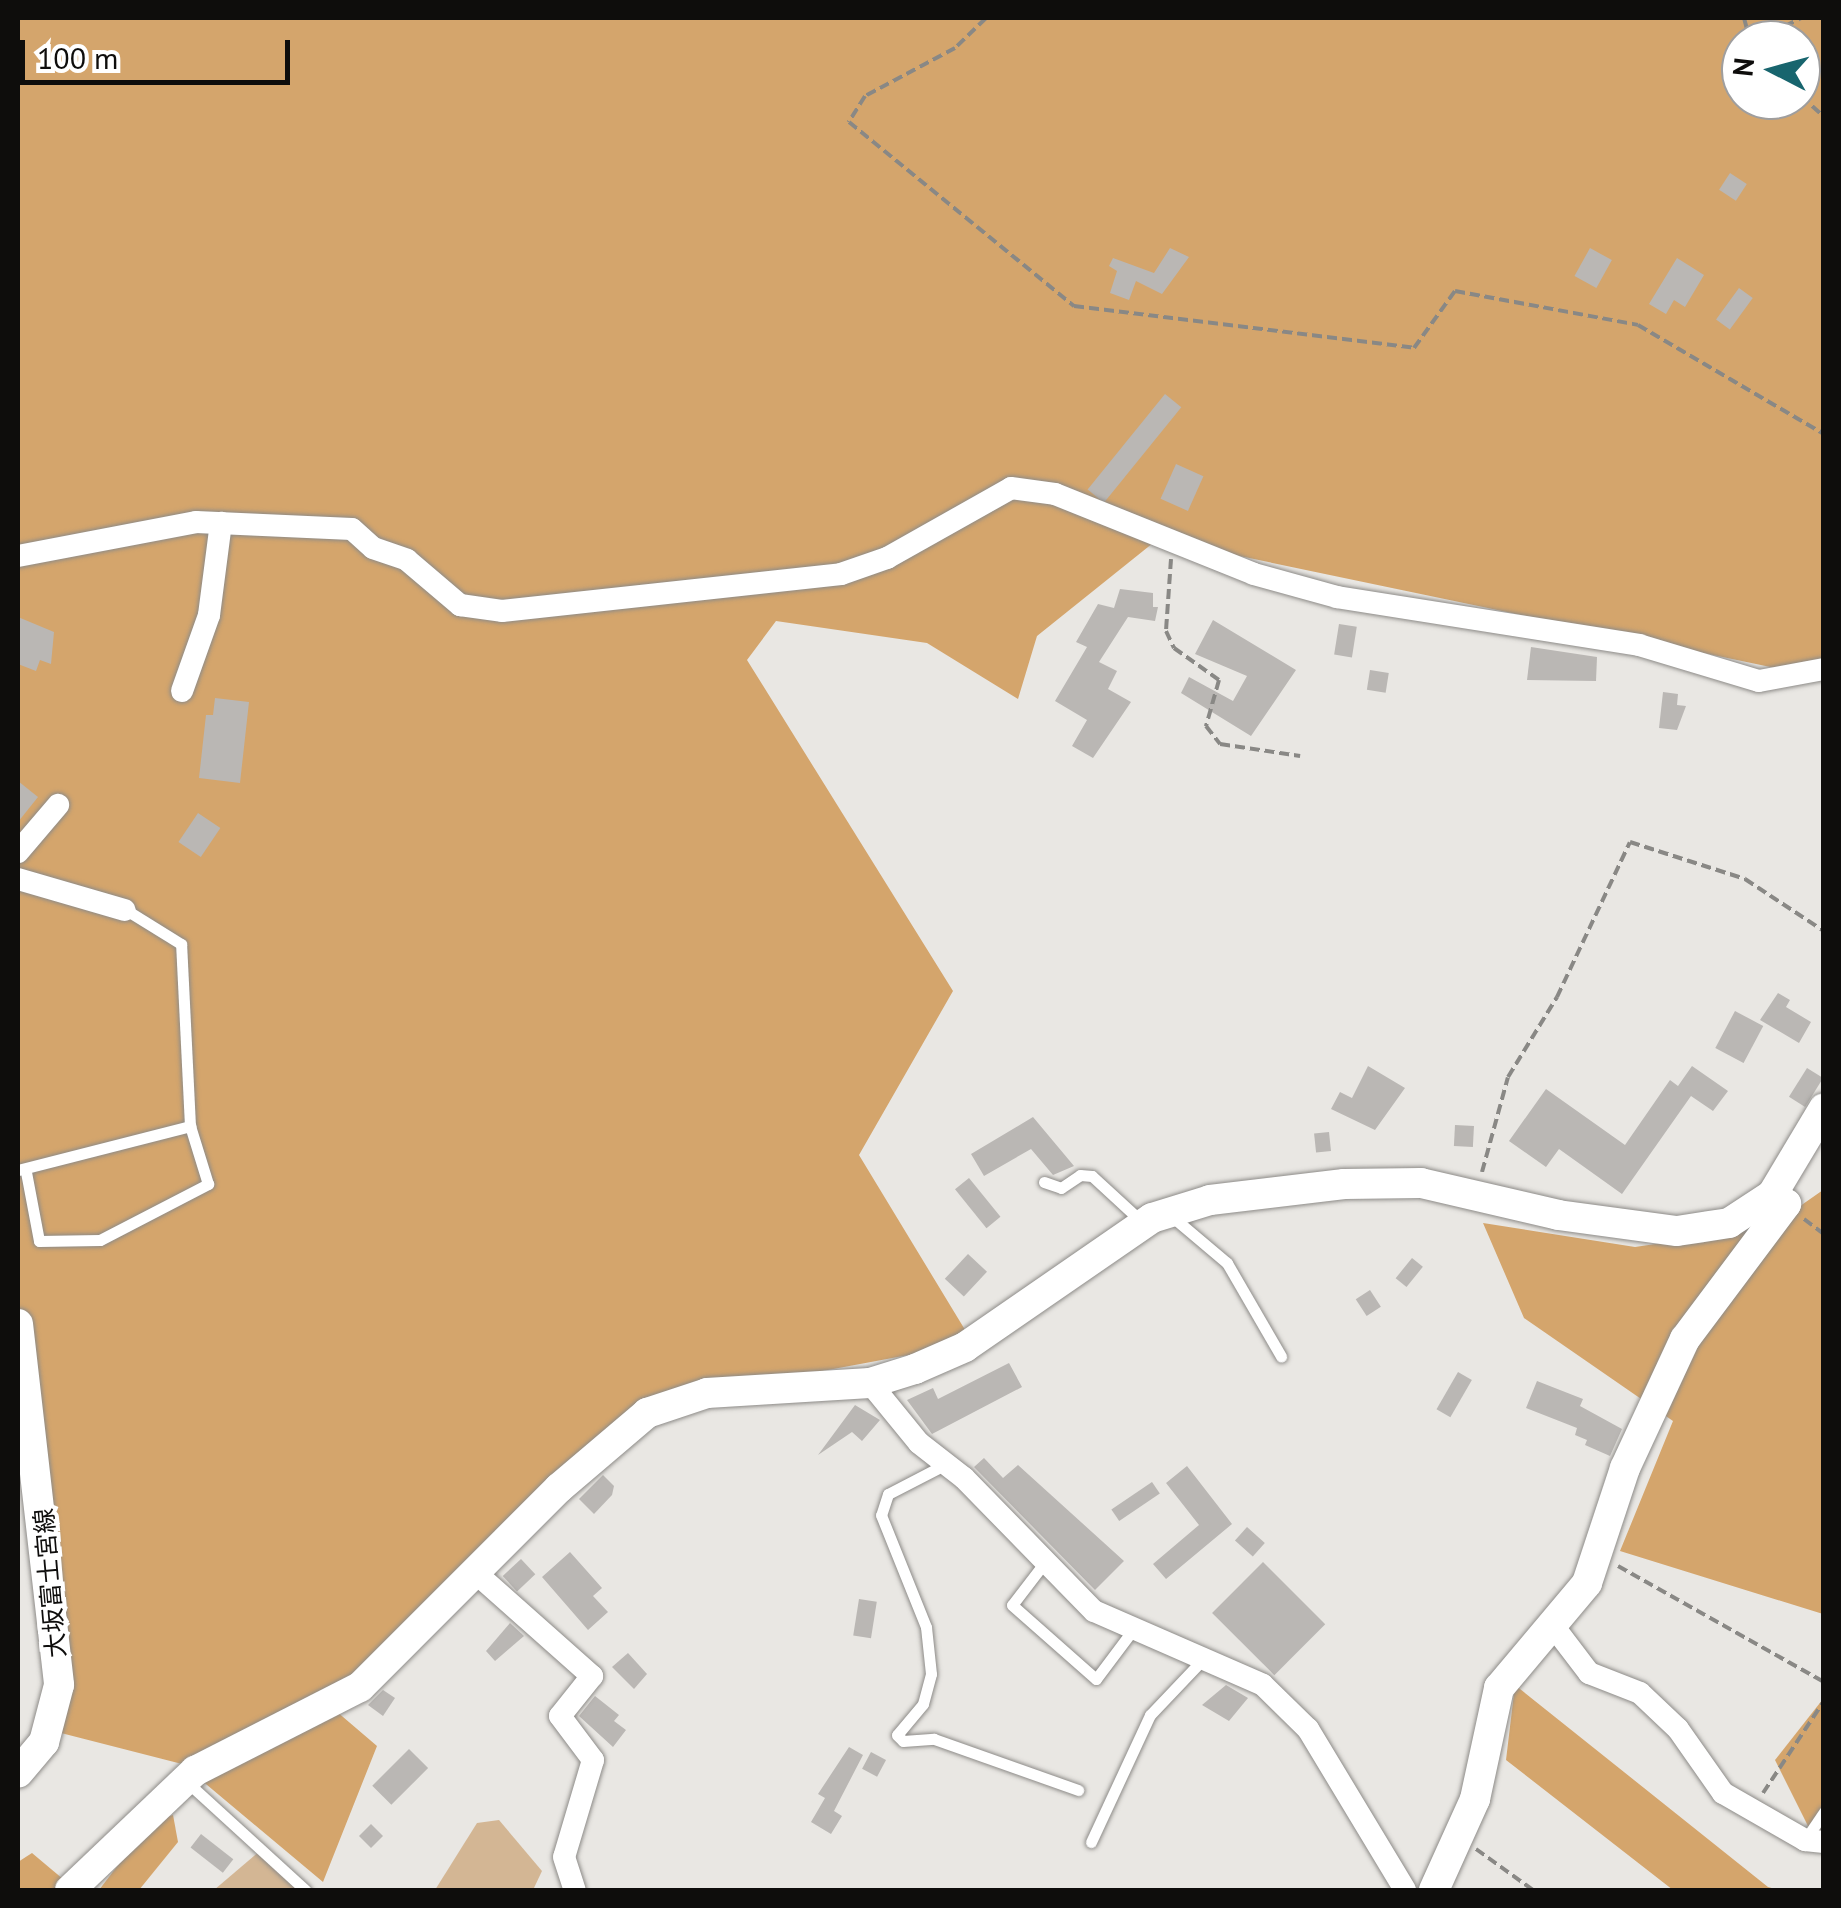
<!DOCTYPE html>
<html>
<head>
<meta charset="utf-8">
<style>
	body { margin:0 }
	#map { position:relative; width:1841px; height:1908px; overflow:hidden; background:#e9e7e3; font-family:"PT Sans","Noto Sans JP",sans-serif }
	div>[style] { position:absolute }
	[style*='--x'] { left:calc(var(--x)*1px); top:calc(var(--y)*1px); width:calc(var(--w)*1px); rotate:calc(var(--a)*1deg) }
	.green>* { inset:0; background:#d3b694 }
	.forest>* { inset:0; background:#d4a56c }
	.building>* { inset:0; background:#bab7b4; transform-origin:0 0 }
	.path>* { height:4px; margin-top:-2px; transform-origin:0; background:repeating-linear-gradient(90deg,#898885 0 10px,transparent 0 15px) }
	.roads { filter:drop-shadow(0 0 2px #8d8b88) drop-shadow(0 0 2px #8d8b88) }
	.lane>* { height:11px; margin:-5.5px; padding:0 5.5px; transform-origin:5.5px; border-radius:5.5px; background:#fff }
	.street>* { height:22px; margin:-11px; padding:0 11px; transform-origin:11px; border-radius:11px; background:#fff }
	.secondary>* { height:30px; margin:-15px; padding:0 15px; transform-origin:15px; border-radius:15px; background:#fff }
	span { translate:-50% -50%; white-space:nowrap; text-align:center; line-height:1.15; -webkit-text-stroke:8px #fff; paint-order:stroke }
	.street-label { font-size:25px; color:#0e0d0c }
	.frame { position:absolute; inset:0; border:20px solid #0e0d0c; pointer-events:none }
	.north { position:absolute; left:1721px; top:20px; width:100px; height:100px; box-sizing:border-box; background:#fff; border:2px solid #9f9e9e; border-radius:50%; rotate:276deg; font-size:28px; font-weight:700; line-height:40px; text-align:center; color:#0e0d0c }
	.north::after { content:''; display:block; margin:auto; width:35px; height:45px; background:#18656e; clip-path:polygon(50% 0,100% 100%,50% 72%,0 100%) }
	.scale { position:absolute; left:20px; top:40px; width:270px; height:45px; box-sizing:border-box; border:5px solid #0e0d0c; border-top:0; padding-left:12px; font-size:30px; line-height:35px; white-space:nowrap; color:#0e0d0c; -webkit-text-stroke:8px #fff; paint-order:stroke }
</style>
</head>
<body>
<div id="map">
	<div class="green">
		<i style="clip-path:polygon(499px 1820px,542px 1871px,533px 1890px,435px 1890px,477px 1823px)"></i>
		<i style="clip-path:polygon(261px 1850px,304px 1890px,214px 1890px)"></i>
	</div>
	<div class="forest">
		<i style="clip-path:polygon(evenodd,18px 18px,1823px 18px,1823px 678px,1158px 539px,1037px 636px,1018px 699px,927px 643px,776px 621px,747px 660px,953px 991px,859px 1155px,973px 1343px,683px 1397px,329px 1705px,377px 1746px,323px 1882px,182px 1764px,61px 1733px,18px 1343px,18px 18px,1741px 40px,1801px 40px,1801px 100px,1741px 100px,1741px 40px)"></i>
		<i style="clip-path:polygon(1823px 1190px,1823px 1614px,1620px 1551px,1673px 1421px,1524px 1318px,1483px 1223px,1635px 1247px,1770px 1227px)"></i>
		<i style="clip-path:polygon(1515px 1685px,1768px 1887px,1779px 1890px,1673px 1890px,1506px 1760px)"></i>
		<i style="clip-path:polygon(1823px 1699px,1823px 1856px,1775px 1760px)"></i>
		<i style="clip-path:polygon(173px 1815px,178px 1842px,139px 1890px,99px 1890px,151px 1822px)"></i>
		<i style="clip-path:polygon(32px 1853px,76px 1890px,18px 1890px,18px 1862px)"></i>
	</div>
	<div class="building">
		<i style="left:1730px;top:173px;width:20px;height:20px;rotate:33deg"></i>
		<i style="clip-path:polygon(1170px 248px,1189px 257px,1162px 294px,1136px 281px,1129px 300px,1110px 293px,1117px 271px,1109px 266px,1113px 258px,1154px 273px)"></i>
		<i style="left:1590px;top:248px;width:25px;height:32px;rotate:29deg"></i>
		<i style="clip-path:polygon(1677px 258px,1704px 275px,1685px 307px,1674px 300px,1666px 314px,1649px 304px)"></i>
		<i style="left:1739px;top:288px;width:17px;height:39px;rotate:36deg"></i>
		<i style="left:1165px;top:394px;width:21px;height:123px;rotate:39deg"></i>
		<i style="left:1176px;top:464px;width:30px;height:38px;rotate:24deg"></i>
		<i style="clip-path:polygon(1120px 589px,1153px 593px,1153px 607px,1158px 607px,1155px 621px,1128px 617px,1099px 662px,1117px 671px,1108px 689px,1131px 702px,1093px 758px,1072px 746px,1087px 720px,1055px 701px,1087px 647px,1076px 642px,1098px 604px,1114px 608px)"></i>
		<i style="clip-path:polygon(18px 617px,54px 632px,51px 664px,40px 660px,36px 671px,18px 664px)"></i>
		<i style="clip-path:polygon(1213px 620px,1296px 670px,1251px 736px,1181px 693px,1189px 677px,1233px 701px,1247px 676px,1195px 654px)"></i>
		<i style="left:1339px;top:624px;width:18px;height:31px;rotate:9deg"></i>
		<i style="clip-path:polygon(1531px 647px,1597px 657px,1596px 681px,1527px 680px)"></i>
		<i style="left:1370px;top:670px;width:19px;height:20px;rotate:9deg"></i>
		<i style="clip-path:polygon(1663px 692px,1678px 694px,1677px 705px,1686px 706px,1677px 730px,1659px 728px)"></i>
		<i style="clip-path:polygon(215px 698px,249px 702px,240px 783px,199px 778px,206px 715px,213px 715px)"></i>
		<i style="clip-path:polygon(18px 781px,38px 797px,18px 822px)"></i>
		<i style="left:198px;top:813px;width:27px;height:35px;rotate:34deg"></i>
		<i style="clip-path:polygon(1778px 993px,1790px 1000px,1786px 1007px,1811px 1022px,1799px 1043px,1760px 1020px)"></i>
		<i style="left:1735px;top:1011px;width:32px;height:42px;rotate:28deg"></i>
		<i style="clip-path:polygon(1368px 1066px,1405px 1088px,1375px 1130px,1331px 1109px,1340px 1092px,1352px 1098px)"></i>
		<i style="clip-path:polygon(1692px 1066px,1728px 1091px,1713px 1111px,1691px 1096px,1622px 1194px,1559px 1149px,1546px 1167px,1509px 1141px,1546px 1089px,1625px 1145px,1670px 1080px,1678px 1086px)"></i>
		<i style="left:1807px;top:1068px;width:19px;height:34px;rotate:32deg"></i>
		<i style="clip-path:polygon(1033px 1117px,1074px 1166px,1053px 1175px,1031px 1149px,984px 1176px,971px 1154px)"></i>
		<i style="left:1455px;top:1125px;width:19px;height:21px;rotate:3deg"></i>
		<i style="left:1329px;top:1132px;width:19px;height:15px;rotate:84deg"></i>
		<i style="left:969px;top:1178px;width:50px;height:18px;rotate:51deg"></i>
		<i style="left:968px;top:1254px;width:26px;height:34px;rotate:43deg"></i>
		<i style="left:1412px;top:1258px;width:14px;height:26px;rotate:39deg"></i>
		<i style="left:1370px;top:1290px;width:20px;height:17px;rotate:57deg"></i>
		<i style="clip-path:polygon(1009px 1363px,1022px 1387px,932px 1434px,907px 1400px,933px 1388px,938px 1399px)"></i>
		<i style="left:1458px;top:1372px;width:16px;height:43px;rotate:30deg"></i>
		<i style="clip-path:polygon(1537px 1381px,1583px 1399px,1580px 1406px,1622px 1429px,1610px 1456px,1585px 1445px,1587px 1440px,1575px 1435px,1577px 1428px,1526px 1408px)"></i>
		<i style="clip-path:polygon(855px 1405px,880px 1420px,862px 1441px,852px 1432px,818px 1455px)"></i>
		<i style="clip-path:polygon(984px 1458px,1003px 1478px,1018px 1465px,1124px 1561px,1095px 1590px,974px 1467px)"></i>
		<i style="clip-path:polygon(1187px 1466px,1232px 1524px,1166px 1579px,1153px 1564px,1199px 1525px,1166px 1483px)"></i>
		<i style="clip-path:polygon(603px 1475px,614px 1486px,612px 1495px,594px 1514px,579px 1499px)"></i>
		<i style="left:1152px;top:1482px;width:14px;height:49px;rotate:56deg"></i>
		<i style="left:1247px;top:1527px;width:24px;height:18px;rotate:42deg"></i>
		<i style="clip-path:polygon(570px 1552px,602px 1588px,593px 1596px,608px 1612px,588px 1630px,542px 1577px)"></i>
		<i style="left:521px;top:1559px;width:21px;height:25px;rotate:47deg"></i>
		<i style="left:1263px;top:1562px;width:88px;height:72px;rotate:45deg"></i>
		<i style="left:859px;top:1599px;width:18px;height:37px;rotate:9deg"></i>
		<i style="clip-path:polygon(510px 1623px,524px 1636px,495px 1661px,486px 1651px)"></i>
		<i style="clip-path:polygon(628px 1653px,647px 1674px,634px 1689px,612px 1667px)"></i>
		<i style="clip-path:polygon(1226px 1685px,1248px 1698px,1229px 1721px,1202px 1705px)"></i>
		<i style="clip-path:polygon(383px 1690px,395px 1698px,383px 1716px,368px 1705px)"></i>
		<i style="clip-path:polygon(595px 1696px,619px 1715px,614px 1721px,626px 1730px,613px 1747px,579px 1716px)"></i>
		<i style="clip-path:polygon(849px 1747px,863px 1755px,834px 1811px,842px 1816px,831px 1834px,811px 1822px,825px 1798px,818px 1794px)"></i>
		<i style="left:409px;top:1749px;width:27px;height:52px;rotate:45deg"></i>
		<i style="left:871px;top:1752px;width:17px;height:19px;rotate:28deg"></i>
		<i style="left:371px;top:1824px;width:17px;height:17px;rotate:45deg"></i>
		<i style="left:201px;top:1834px;width:41px;height:17px;rotate:38deg"></i>
	</div>
	<div class="path">
		<i style="--x:986;--y:18;--w:43;--a:135.9"></i>
		<i style="--x:955;--y:48;--w:102;--a:151.9"></i>
		<i style="--x:865;--y:96;--w:31;--a:122"></i>
		<i style="--x:849;--y:122;--w:291;--a:39.3"></i>
		<i style="--x:1074;--y:306;--w:343;--a:7"></i>
		<i style="--x:1414;--y:348;--w:70;--a:-54.3"></i>
		<i style="--x:1455;--y:291;--w:186;--a:10.5"></i>
		<i style="--x:1638;--y:325;--w:216;--a:30.4"></i>
		<i style="--x:1744;--y:18;--w:23;--a:75"></i>
		<i style="--x:1758;--y:40;--w:48;--a:-27.1"></i>
		<i style="--x:1801;--y:96;--w:31;--a:42"></i>
		<i style="--x:1171;--y:559;--w:72;--a:94"></i>
		<i style="--x:1166;--y:631;--w:19;--a:65"></i>
		<i style="--x:1174;--y:648;--w:55;--a:35.4"></i>
		<i style="--x:1219;--y:680;--w:48;--a:105.8"></i>
		<i style="--x:1206;--y:726;--w:23;--a:52"></i>
		<i style="--x:1220;--y:744;--w:81;--a:8.5"></i>
		<i style="--x:1482;--y:1172;--w:98;--a:-74.7"></i>
		<i style="--x:1508;--y:1077;--w:94;--a:-58.5"></i>
		<i style="--x:1557;--y:997;--w:171;--a:-64.8"></i>
		<i style="--x:1630;--y:842;--w:121;--a:17.8"></i>
		<i style="--x:1745;--y:879;--w:95;--a:33.4"></i>
		<i style="--x:1804;--y:1219;--w:25;--a:37"></i>
		<i style="--x:1618;--y:1566;--w:236;--a:29.4"></i>
		<i style="--x:1763;--y:1793;--w:110;--a:-56.5"></i>
		<i style="--x:1476;--y:1849;--w:70;--a:35.7"></i>
	</div>
	<div class="roads">
		<div class="lane">
			<i style="--x:18;--y:1170;--w:178;--a:-14.3"></i>
			<i style="--x:190;--y:1126;--w:182;--a:-92.8"></i>
			<i style="--x:181;--y:944;--w:68;--a:-148.2"></i>
			<i style="--x:26;--y:1172;--w:70;--a:79.3"></i>
			<i style="--x:39;--y:1241;--w:61;--a:-0.9"></i>
			<i style="--x:100;--y:1240;--w:122;--a:-27.4"></i>
			<i style="--x:208;--y:1184;--w:61;--a:-107.2"></i>
			<i style="--x:1044;--y:1182;--w:18;--a:19"></i>
			<i style="--x:1061;--y:1188;--w:23;--a:-34"></i>
			<i style="--x:1080;--y:1175;--w:12;--a:5"></i>
			<i style="--x:1092;--y:1176;--w:67;--a:42.6"></i>
			<i style="--x:1169;--y:1214;--w:76;--a:40.2"></i>
			<i style="--x:1227;--y:1263;--w:108;--a:59.9"></i>
			<i style="--x:946;--y:1464;--w:65;--a:152.7"></i>
			<i style="--x:888;--y:1494;--w:22;--a:108"></i>
			<i style="--x:881;--y:1515;--w:121;--a:68.1"></i>
			<i style="--x:926;--y:1627;--w:47;--a:83.9"></i>
			<i style="--x:931;--y:1674;--w:31;--a:105"></i>
			<i style="--x:923;--y:1704;--w:40;--a:130"></i>
			<i style="--x:897;--y:1735;--w:8;--a:45"></i>
			<i style="--x:903;--y:1741;--w:31;--a:-4"></i>
			<i style="--x:934;--y:1739;--w:153;--a:19.5"></i>
			<i style="--x:1045;--y:1562;--w:54;--a:127.5"></i>
			<i style="--x:1012;--y:1605;--w:112;--a:41.4"></i>
			<i style="--x:1096;--y:1679;--w:65;--a:-53.1"></i>
			<i style="--x:188;--y:1783;--w:159;--a:42.4"></i>
			<i style="--x:1805;--y:1840;--w:34;--a:-56"></i>
			<i style="--x:1091;--y:1842;--w:140;--a:-65.1"></i>
			<i style="--x:1150;--y:1715;--w:80;--a:-46.5"></i>
		</div>
		<div class="street">
			<i style="--x:18;--y:556;--w:181;--a:-10.8"></i>
			<i style="--x:196;--y:522;--w:156;--a:2.6"></i>
			<i style="--x:352;--y:529;--w:28;--a:42"></i>
			<i style="--x:373;--y:548;--w:36;--a:19"></i>
			<i style="--x:407;--y:560;--w:70;--a:40.3"></i>
			<i style="--x:460;--y:605;--w:42;--a:8.1"></i>
			<i style="--x:502;--y:611;--w:341;--a:-6.2"></i>
			<i style="--x:841;--y:574;--w:49;--a:-19.2"></i>
			<i style="--x:887;--y:558;--w:142;--a:-29.4"></i>
			<i style="--x:1011;--y:488;--w:44;--a:7.8"></i>
			<i style="--x:1055;--y:494;--w:214;--a:21.9"></i>
			<i style="--x:1254;--y:574;--w:86;--a:15.5"></i>
			<i style="--x:1337;--y:597;--w:306;--a:9"></i>
			<i style="--x:1639;--y:645;--w:125;--a:16.7"></i>
			<i style="--x:1759;--y:681;--w:66;--a:-10.5"></i>
			<i style="--x:182;--y:691;--w:81;--a:-70.4"></i>
			<i style="--x:209;--y:615;--w:93;--a:-82.6"></i>
			<i style="--x:18;--y:852;--w:62;--a:-49.6"></i>
			<i style="--x:18;--y:879;--w:111;--a:16.2"></i>
			<i style="--x:870;--y:1383;--w:77;--a:50.8"></i>
			<i style="--x:919;--y:1443;--w:57;--a:37.9"></i>
			<i style="--x:964;--y:1478;--w:186;--a:45.7"></i>
			<i style="--x:1094;--y:1611;--w:184;--a:23.6"></i>
			<i style="--x:1263;--y:1685;--w:63;--a:44.4"></i>
			<i style="--x:1308;--y:1729;--w:188;--a:58.9"></i>
			<i style="--x:477;--y:1574;--w:154;--a:41.6"></i>
			<i style="--x:592;--y:1676;--w:51;--a:128.7"></i>
			<i style="--x:560;--y:1716;--w:55;--a:53.1"></i>
			<i style="--x:593;--y:1760;--w:101;--a:106.6"></i>
			<i style="--x:564;--y:1857;--w:35;--a:72"></i>
			<i style="--x:1554;--y:1627;--w:58;--a:52.7"></i>
			<i style="--x:1589;--y:1673;--w:55;--a:21.4"></i>
			<i style="--x:1640;--y:1693;--w:52;--a:43.5"></i>
			<i style="--x:1678;--y:1729;--w:78;--a:54.9"></i>
			<i style="--x:1723;--y:1793;--w:95;--a:29.8"></i>
			<i style="--x:1805;--y:1840;--w:19;--a:6"></i>
		</div>
		<div class="secondary">
			<i style="--x:18;--y:1324;--w:363;--a:83.5"></i>
			<i style="--x:59;--y:1685;--w:59;--a:104.7"></i>
			<i style="--x:44;--y:1742;--w:40;--a:130"></i>
			<i style="--x:70;--y:1890;--w:173;--a:-43.6"></i>
			<i style="--x:195;--y:1771;--w:185;--a:-27"></i>
			<i style="--x:360;--y:1687;--w:281;--a:-45"></i>
			<i style="--x:559;--y:1488;--w:116;--a:-40.4"></i>
			<i style="--x:647;--y:1413;--w:63;--a:-18.4"></i>
			<i style="--x:707;--y:1393;--w:163;--a:-3.5"></i>
			<i style="--x:870;--y:1383;--w:47;--a:-17.3"></i>
			<i style="--x:915;--y:1369;--w:55;--a:-23.7"></i>
			<i style="--x:965;--y:1347;--w:227;--a:-34.6"></i>
			<i style="--x:1152;--y:1218;--w:61;--a:-17.2"></i>
			<i style="--x:1210;--y:1200;--w:135;--a:-6.8"></i>
			<i style="--x:1344;--y:1184;--w:77;--a:-0.7"></i>
			<i style="--x:1421;--y:1183;--w:141;--a:13.1"></i>
			<i style="--x:1558;--y:1215;--w:120;--a:7.7"></i>
			<i style="--x:1677;--y:1231;--w:53;--a:-8.7"></i>
			<i style="--x:1729;--y:1223;--w:51;--a:-33.1"></i>
			<i style="--x:1434;--y:1890;--w:100;--a:-65.7"></i>
			<i style="--x:1475;--y:1799;--w:114;--a:-77.8"></i>
			<i style="--x:1499;--y:1688;--w:137;--a:-50"></i>
			<i style="--x:1587;--y:1583;--w:121;--a:-71.7"></i>
			<i style="--x:1625;--y:1468;--w:142;--a:-65.1"></i>
			<i style="--x:1685;--y:1339;--w:169;--a:-53.2"></i>
			<i style="--x:1786;--y:1204;--w:17;--a:-147"></i>
			<i style="--x:1772;--y:1195;--w:101;--a:-59.1"></i>
		</div>
	</div>
	<div class="street-label">
		<span style="left:50px;top:1583px;rotate:-95deg">大坂富士宮線</span>
	</div>
	<div class="frame"></div>
	<div class="north">N</div>
	<div class="scale">100 m</div>
</div>
</body>
</html>
